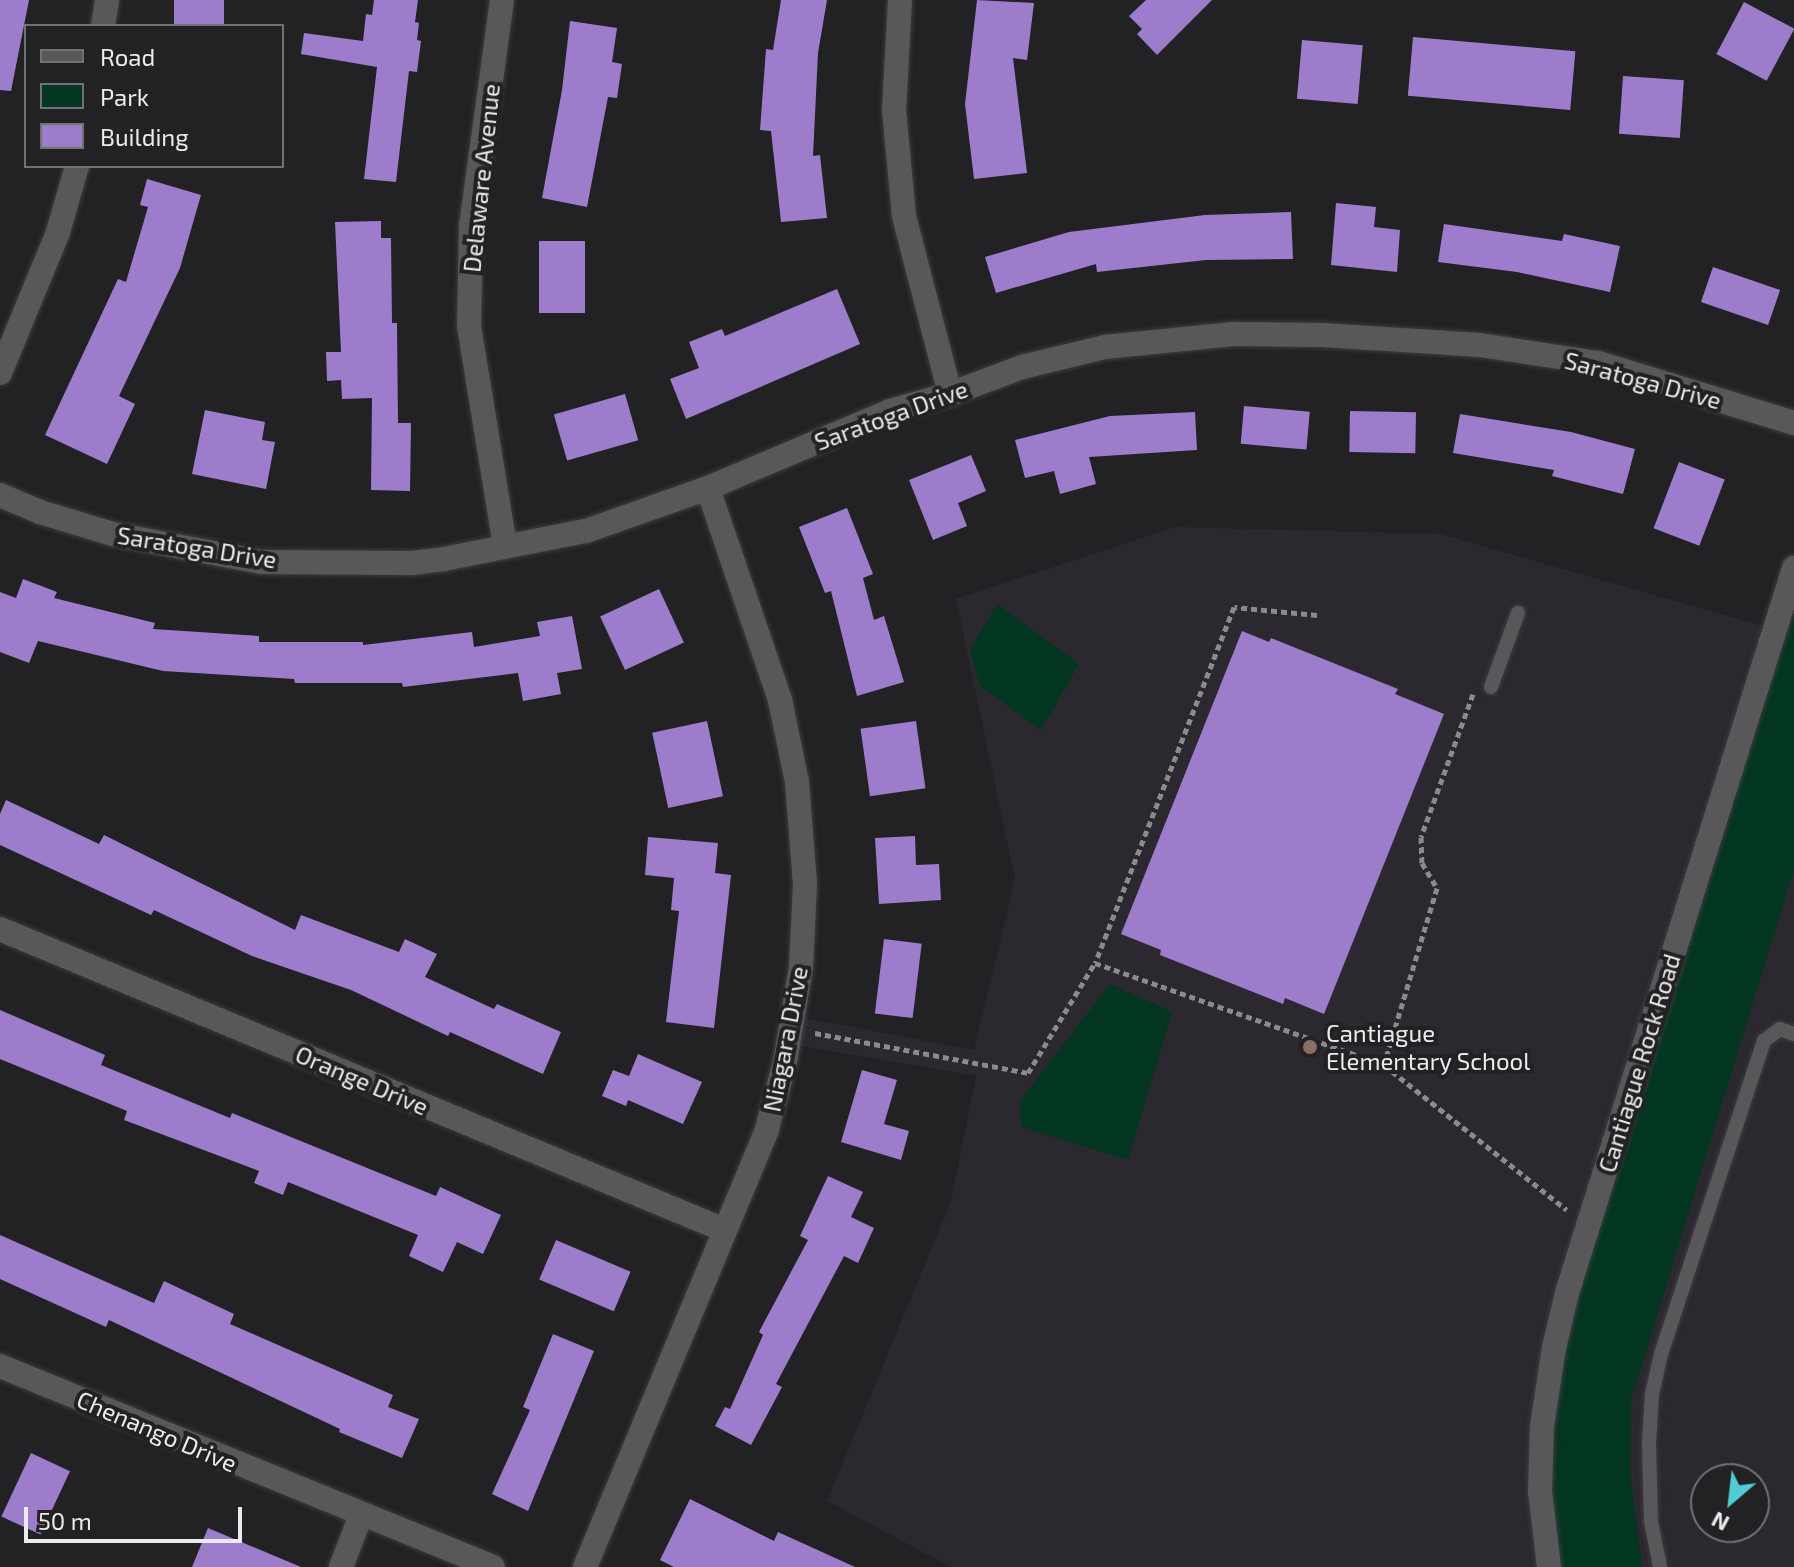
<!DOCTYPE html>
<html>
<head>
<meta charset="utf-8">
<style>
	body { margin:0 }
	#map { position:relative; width:1794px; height:1567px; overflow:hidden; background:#222124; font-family:"Exo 2",sans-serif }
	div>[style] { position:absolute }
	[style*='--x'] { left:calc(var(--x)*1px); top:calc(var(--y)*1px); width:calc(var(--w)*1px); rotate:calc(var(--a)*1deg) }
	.built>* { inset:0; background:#2b2830 }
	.green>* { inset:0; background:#033621 }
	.building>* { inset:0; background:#9d7dcb; transform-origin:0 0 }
	.path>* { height:5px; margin-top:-2.5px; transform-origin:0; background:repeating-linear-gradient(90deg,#8b8a8c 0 6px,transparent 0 10px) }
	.roads { filter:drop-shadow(0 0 2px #3d3c3e) drop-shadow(0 0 2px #3d3c3e) }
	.lane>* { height:14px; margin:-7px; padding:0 7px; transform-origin:7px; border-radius:7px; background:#58575a }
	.street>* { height:24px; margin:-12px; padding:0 12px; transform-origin:12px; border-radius:12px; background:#58575a }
	.secondary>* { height:24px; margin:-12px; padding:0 12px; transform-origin:12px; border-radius:12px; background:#58575a }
	.dots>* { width:22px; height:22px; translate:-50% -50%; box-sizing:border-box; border:4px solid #222124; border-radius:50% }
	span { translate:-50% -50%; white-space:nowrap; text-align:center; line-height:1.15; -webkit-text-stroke:8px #222124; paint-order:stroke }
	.street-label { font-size:24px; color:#ebeaec }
	.poi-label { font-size:24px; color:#ebeaec }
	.left { translate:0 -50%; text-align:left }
	.legend { position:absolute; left:24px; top:24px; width:260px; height:144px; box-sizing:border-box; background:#222124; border:2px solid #727174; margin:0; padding:10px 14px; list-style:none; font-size:24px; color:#ebeaec }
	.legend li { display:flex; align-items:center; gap:16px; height:40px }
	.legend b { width:40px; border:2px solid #727174 }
	.north { position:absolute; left:1690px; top:1463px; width:80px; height:80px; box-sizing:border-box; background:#222124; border:2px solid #727174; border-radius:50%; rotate:208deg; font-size:22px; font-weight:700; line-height:32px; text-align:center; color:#ebeaec }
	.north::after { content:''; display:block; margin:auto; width:28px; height:36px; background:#52cbd7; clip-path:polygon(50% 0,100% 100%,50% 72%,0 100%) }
	.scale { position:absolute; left:24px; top:1507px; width:218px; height:36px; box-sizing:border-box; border:4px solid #ebeaec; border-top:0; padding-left:10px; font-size:24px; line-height:28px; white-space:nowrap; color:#ebeaec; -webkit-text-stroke:6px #222124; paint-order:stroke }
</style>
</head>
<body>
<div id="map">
	<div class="built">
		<i style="clip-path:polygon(evenodd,1175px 527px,1440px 534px,1774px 629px,1794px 568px,1794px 1567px,951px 1567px,827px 1501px,951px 1201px,976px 1076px,797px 1045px,800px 1017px,974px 1050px,1015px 879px,956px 599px,1175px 527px,1706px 1479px,1754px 1479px,1754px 1527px,1706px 1527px,1706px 1479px)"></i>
	</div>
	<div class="green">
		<i style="clip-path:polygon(997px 604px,1079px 664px,1041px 730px,980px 686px,970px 649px)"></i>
		<i style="clip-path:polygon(1794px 615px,1794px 869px,1631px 1401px,1630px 1475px,1642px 1567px,1549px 1567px,1540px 1492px,1567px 1293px)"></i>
		<i style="clip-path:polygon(1110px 984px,1172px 1012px,1128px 1160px,1021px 1127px,1020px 1101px)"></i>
	</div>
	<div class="building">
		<i style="clip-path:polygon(0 0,29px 0,11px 91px,0 90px)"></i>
		<i style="left:174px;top:0;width:50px;height:26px"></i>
		<i style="clip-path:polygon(374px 0,418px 0,415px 22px,419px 23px,417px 40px,421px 41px,417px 72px,409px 71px,396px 182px,364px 179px,377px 67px,301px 54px,304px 33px,363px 41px,366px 14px,372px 15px)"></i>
		<i style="clip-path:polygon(781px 0,827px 0,818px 53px,813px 156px,820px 155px,827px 218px,781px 222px,771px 131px,760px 130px,766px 49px,773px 50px)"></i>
		<i style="clip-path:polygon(977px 0,1034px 3px,1027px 60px,1013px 58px,1027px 173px,974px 179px,965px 104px)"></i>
		<i style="clip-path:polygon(1146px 0,1212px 0,1157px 55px,1137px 34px,1142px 29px,1129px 16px)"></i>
		<i style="left:1744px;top:2px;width:57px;height:59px;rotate:28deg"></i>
		<i style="clip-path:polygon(570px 21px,617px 28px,612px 62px,622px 64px,617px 98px,608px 97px,587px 207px,542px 198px,562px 90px)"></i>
		<i style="left:1413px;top:37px;width:163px;height:59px;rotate:5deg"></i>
		<i style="left:1302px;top:40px;width:61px;height:59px;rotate:5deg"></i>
		<i style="left:1623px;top:76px;width:61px;height:58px;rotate:4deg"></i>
		<i style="clip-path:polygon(147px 179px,201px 195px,180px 268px,119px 396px,135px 404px,107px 464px,45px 435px,118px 279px,126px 282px,148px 207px,140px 205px)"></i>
		<i style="clip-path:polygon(1336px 203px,1376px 207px,1374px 227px,1400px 230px,1397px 272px,1331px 265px)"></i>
		<i style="clip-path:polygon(1291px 212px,1293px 259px,1206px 260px,1097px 272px,1096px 264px,996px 293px,985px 257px,1069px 232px,1205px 215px)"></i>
		<i style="clip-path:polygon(381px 221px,381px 238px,391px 238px,392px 323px,397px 323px,398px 423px,411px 423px,410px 491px,371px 490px,372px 398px,342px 399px,341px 380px,327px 381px,326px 352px,341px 352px,335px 222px)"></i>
		<i style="clip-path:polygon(1444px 224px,1562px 241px,1564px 234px,1620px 246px,1610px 292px,1517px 272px,1438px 262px)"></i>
		<i style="left:539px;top:241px;width:46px;height:72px"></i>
		<i style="left:1713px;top:267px;width:71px;height:37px;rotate:19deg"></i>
		<i style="clip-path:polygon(837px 289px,860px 344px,686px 419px,670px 379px,699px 368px,689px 342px,722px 329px,725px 336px)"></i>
		<i style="left:625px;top:394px;width:48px;height:74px;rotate:74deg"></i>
		<i style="left:1244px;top:406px;width:66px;height:38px;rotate:5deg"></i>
		<i style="clip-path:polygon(205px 410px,265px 422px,262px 440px,275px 442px,266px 489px,192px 474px)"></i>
		<i style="left:1350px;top:411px;width:66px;height:41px;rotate:1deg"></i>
		<i style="clip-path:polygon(1195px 412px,1197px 450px,1089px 457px,1096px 484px,1060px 494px,1054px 471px,1025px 478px,1015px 440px,1110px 416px)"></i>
		<i style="clip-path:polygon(1460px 414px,1571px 432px,1635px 449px,1623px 494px,1552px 476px,1554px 470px,1453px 453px)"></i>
		<i style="clip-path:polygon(971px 455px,986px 491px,958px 503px,967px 526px,933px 540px,909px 480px)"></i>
		<i style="left:1679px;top:462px;width:49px;height:71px;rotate:21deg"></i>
		<i style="clip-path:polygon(847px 508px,873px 574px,863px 578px,874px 620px,884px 616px,904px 682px,857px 696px,831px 591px,825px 593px,799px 527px)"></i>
		<i style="clip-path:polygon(23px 579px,57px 592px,54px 598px,155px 623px,153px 629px,259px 636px,259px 642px,363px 642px,363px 645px,472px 632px,474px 647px,540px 636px,537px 622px,572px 616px,582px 669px,557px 673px,561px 694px,523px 701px,518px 673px,403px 687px,402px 683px,295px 683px,294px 679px,163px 671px,38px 641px,29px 663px,0 652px,0 592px,16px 598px)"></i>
		<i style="left:659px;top:589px;width:59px;height:65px;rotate:65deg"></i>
		<i style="clip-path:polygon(1242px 631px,1269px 642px,1271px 638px,1398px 689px,1395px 694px,1444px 714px,1324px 1014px,1285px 998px,1283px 1004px,1160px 955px,1161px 950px,1121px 934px)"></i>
		<i style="left:707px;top:721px;width:77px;height:56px;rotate:78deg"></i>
		<i style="left:916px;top:721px;width:68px;height:56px;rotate:82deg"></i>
		<i style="clip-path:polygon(6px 800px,99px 844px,104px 835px,295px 930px,301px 915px,399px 952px,405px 939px,437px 954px,425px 977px,494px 1009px,497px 1004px,561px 1032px,543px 1074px,450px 1032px,448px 1036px,351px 990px,252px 956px,154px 910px,151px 915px,0 845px,0 814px)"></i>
		<i style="clip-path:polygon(915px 836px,916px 865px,939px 864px,941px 900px,879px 904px,875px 838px)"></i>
		<i style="clip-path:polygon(648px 837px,718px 843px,715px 873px,731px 875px,714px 1028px,666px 1022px,679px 911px,671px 910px,674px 878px,645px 875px)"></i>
		<i style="left:884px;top:939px;width:38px;height:75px;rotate:7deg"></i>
		<i style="clip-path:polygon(0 1010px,105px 1055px,101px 1065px,230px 1118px,232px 1113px,436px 1196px,440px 1187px,501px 1215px,483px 1254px,457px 1242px,443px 1272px,409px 1256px,418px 1235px,288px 1182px,283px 1195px,254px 1183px,259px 1171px,124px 1120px,127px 1111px,0 1059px)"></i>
		<i style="clip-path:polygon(638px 1054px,702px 1082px,683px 1124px,628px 1100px,626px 1106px,602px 1096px,613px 1070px,629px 1076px)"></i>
		<i style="clip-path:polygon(862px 1070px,897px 1080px,884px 1124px,909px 1131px,901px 1160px,841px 1142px)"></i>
		<i style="clip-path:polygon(828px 1176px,863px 1192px,851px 1217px,874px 1228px,858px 1263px,844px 1256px,776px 1384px,782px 1387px,751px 1445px,715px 1426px,725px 1407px,730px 1409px,763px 1335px,759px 1332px,808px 1240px,800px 1236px)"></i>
		<i style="clip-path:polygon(0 1235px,154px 1303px,164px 1281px,234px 1314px,230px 1324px,393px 1395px,388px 1407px,419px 1419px,402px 1458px,339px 1432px,340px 1429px,109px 1320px,106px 1327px,0 1279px)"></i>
		<i style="left:556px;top:1240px;width:81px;height:43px;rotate:23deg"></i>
		<i style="clip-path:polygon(553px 1334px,594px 1351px,528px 1511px,492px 1494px,530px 1410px,523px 1407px)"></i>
		<i style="left:31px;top:1453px;width:43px;height:70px;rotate:25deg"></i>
		<i style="clip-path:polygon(690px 1499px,774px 1541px,778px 1532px,855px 1567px,674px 1567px,660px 1560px)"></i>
		<i style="clip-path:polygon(208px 1528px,301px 1567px,192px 1567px)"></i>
	</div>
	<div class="path">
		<i style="--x:1317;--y:615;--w:83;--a:-174.5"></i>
		<i style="--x:1234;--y:607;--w:382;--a:111.3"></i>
		<i style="--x:1095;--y:963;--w:306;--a:19.4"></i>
		<i style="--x:1473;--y:694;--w:152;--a:110"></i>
		<i style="--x:1421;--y:837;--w:26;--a:88"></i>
		<i style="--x:1422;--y:863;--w:29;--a:59"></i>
		<i style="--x:1437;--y:888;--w:185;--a:106.7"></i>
		<i style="--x:1384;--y:1065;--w:233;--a:38.4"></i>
		<i style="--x:815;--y:1033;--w:217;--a:10.6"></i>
		<i style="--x:1028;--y:1073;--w:129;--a:-58.7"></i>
	</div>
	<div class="roads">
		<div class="lane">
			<i style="--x:1491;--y:687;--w:79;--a:-70"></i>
			<i style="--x:1660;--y:1567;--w:47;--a:-101.1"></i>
			<i style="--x:1651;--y:1521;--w:78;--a:-91.5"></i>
			<i style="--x:1649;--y:1443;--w:49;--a:-86.5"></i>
			<i style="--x:1652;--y:1394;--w:41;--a:-77.3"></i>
			<i style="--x:1661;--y:1354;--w:330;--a:-71.8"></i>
			<i style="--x:1764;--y:1041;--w:20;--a:-37"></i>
			<i style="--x:1780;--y:1029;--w:15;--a:20"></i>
		</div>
		<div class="street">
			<i style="--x:502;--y:0;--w:227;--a:97.8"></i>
			<i style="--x:471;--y:225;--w:101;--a:91.1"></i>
			<i style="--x:469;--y:326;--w:223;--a:80.7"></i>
			<i style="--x:900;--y:0;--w:110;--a:93.1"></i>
			<i style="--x:894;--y:110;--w:106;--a:84.6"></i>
			<i style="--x:904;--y:216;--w:184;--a:75.5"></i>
			<i style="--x:103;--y:26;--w:26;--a:-81"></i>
			<i style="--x:0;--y:373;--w:152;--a:-67.6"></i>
			<i style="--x:58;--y:232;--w:69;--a:-73.9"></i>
			<i style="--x:0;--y:495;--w:43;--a:23"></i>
			<i style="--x:40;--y:512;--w:76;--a:16.8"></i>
			<i style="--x:113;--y:534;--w:151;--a:10.7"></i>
			<i style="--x:261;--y:562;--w:151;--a:0.4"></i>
			<i style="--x:412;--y:563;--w:32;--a:-7"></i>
			<i style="--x:444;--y:559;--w:145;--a:-11.2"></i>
			<i style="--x:586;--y:531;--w:129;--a:-19.4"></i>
			<i style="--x:708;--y:488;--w:198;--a:-22.9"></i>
			<i style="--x:890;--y:411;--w:62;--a:-15.8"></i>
			<i style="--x:950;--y:394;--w:77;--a:-20.6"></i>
			<i style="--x:1022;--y:367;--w:85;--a:-13.5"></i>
			<i style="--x:1105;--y:347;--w:129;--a:-5.8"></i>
			<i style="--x:1233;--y:334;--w:89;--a:0.6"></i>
			<i style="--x:1322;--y:335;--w:158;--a:3.6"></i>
			<i style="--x:1480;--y:345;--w:119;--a:8.7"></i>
			<i style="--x:1598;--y:363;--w:205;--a:17"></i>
			<i style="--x:0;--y:929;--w:784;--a:22.57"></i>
			<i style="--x:0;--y:1366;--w:532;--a:22.18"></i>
			<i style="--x:341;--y:1567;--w:56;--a:-69"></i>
			<i style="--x:585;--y:1567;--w:474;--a:-67.4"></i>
			<i style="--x:767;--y:1129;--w:69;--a:-75"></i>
			<i style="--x:785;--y:1062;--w:96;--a:-80.4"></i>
			<i style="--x:801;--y:967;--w:83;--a:-87.2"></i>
			<i style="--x:805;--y:884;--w:102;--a:-94.5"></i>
			<i style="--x:797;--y:782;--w:84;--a:-101.7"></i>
			<i style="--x:780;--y:700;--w:224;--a:-108.8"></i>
		</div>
		<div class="secondary">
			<i style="--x:1549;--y:1567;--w:76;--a:-96.8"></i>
			<i style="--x:1540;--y:1492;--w:66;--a:-88.3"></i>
			<i style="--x:1542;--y:1426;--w:79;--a:-81.3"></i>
			<i style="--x:1554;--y:1348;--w:57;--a:-76.7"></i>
			<i style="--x:1567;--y:1293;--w:760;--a:-72.61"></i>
		</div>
	</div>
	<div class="dots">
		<i style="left:1310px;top:1047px;background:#8d6e63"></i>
	</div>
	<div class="street-label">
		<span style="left:481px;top:178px;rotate:-84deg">Delaware Avenue</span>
		<span style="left:1643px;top:380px;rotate:15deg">Saratoga Drive</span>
		<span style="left:891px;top:415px;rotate:-20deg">Saratoga Drive</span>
		<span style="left:197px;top:547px;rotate:9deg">Saratoga Drive</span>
		<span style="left:785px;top:1039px;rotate:-79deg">Niagara Drive</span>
		<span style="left:1639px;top:1063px;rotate:-73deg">Cantiague Rock Road</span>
		<span style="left:362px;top:1080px;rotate:23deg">Orange Drive</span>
		<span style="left:157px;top:1431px;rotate:23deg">Chenango Drive</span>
	</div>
	<div class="poi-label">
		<span class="left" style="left:1326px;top:1047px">Cantiague<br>Elementary School</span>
	</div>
	<ul class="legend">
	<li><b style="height:10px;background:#58575a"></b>Road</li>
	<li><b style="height:22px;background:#033621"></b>Park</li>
	<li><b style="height:22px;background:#9d7dcb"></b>Building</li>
	</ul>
	<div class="north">N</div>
	<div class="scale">50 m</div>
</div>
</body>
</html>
